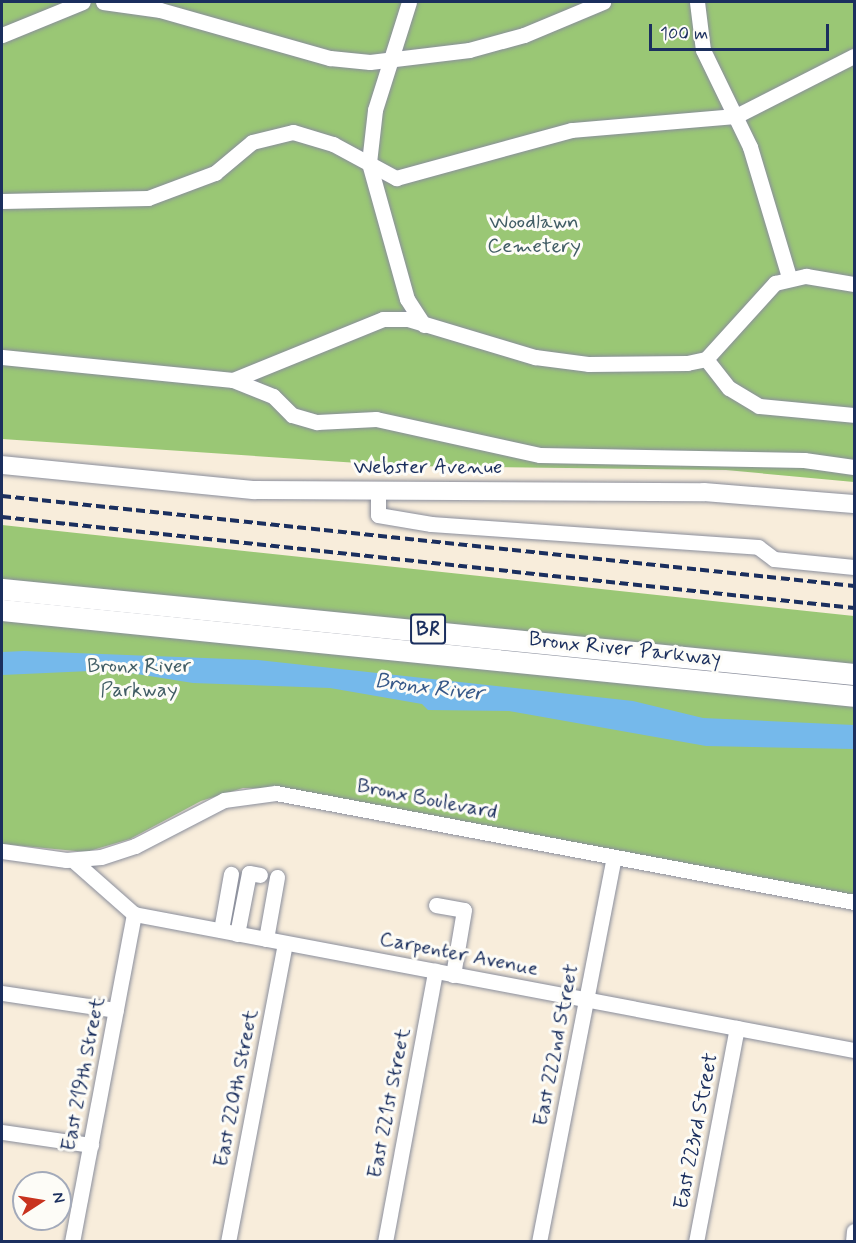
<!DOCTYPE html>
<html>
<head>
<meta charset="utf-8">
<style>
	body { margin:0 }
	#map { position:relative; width:856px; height:1243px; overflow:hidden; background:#f8eddb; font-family:Mynerve,sans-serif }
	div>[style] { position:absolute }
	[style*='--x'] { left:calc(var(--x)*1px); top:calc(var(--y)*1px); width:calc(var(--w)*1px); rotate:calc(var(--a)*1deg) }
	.green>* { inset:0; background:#9ac775 }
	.water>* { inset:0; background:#75b9eb }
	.roads { filter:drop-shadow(0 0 2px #8a8e9c) drop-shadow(0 0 2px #8a8e9c) }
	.minor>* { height:15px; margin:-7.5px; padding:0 7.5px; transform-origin:7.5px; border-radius:7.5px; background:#fff }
	.major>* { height:18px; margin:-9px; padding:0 9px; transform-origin:9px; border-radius:9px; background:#fff }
	.highway>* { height:21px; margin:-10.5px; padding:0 10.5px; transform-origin:10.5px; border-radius:10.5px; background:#fff }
	.rail>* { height:4px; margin-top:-2px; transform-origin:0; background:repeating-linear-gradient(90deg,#1b2f5e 0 9px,transparent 0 13.5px) }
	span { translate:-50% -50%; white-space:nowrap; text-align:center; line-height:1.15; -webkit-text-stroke:6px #fdfcf7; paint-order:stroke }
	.shield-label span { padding:2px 4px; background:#fdfcf7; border:2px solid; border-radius:4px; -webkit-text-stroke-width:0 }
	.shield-label { font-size:20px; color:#1b2f5e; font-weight:700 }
	.park-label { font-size:21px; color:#415d65 }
	.street-label { font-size:21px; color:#1b2f5e }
	.water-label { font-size:22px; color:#365888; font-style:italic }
	.frame { position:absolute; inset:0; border:3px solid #1b2f5e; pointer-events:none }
	.north { position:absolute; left:12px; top:1171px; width:60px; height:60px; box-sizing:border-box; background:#fdfcf7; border:2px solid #a3aaba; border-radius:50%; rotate:78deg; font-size:16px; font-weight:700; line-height:24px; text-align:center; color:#1b2f5e }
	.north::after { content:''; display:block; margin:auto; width:21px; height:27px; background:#c8321e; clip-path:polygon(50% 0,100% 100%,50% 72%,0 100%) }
	.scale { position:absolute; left:649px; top:24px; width:180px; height:27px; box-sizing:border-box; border:3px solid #1b2f5e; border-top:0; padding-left:8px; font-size:18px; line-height:21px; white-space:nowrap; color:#1b2f5e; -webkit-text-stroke:4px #fdfcf7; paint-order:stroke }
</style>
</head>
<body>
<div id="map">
	<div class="green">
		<i style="clip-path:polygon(2px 2px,854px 2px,854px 482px,726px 470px,403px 466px,2px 439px)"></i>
		<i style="clip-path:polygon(2px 525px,854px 616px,854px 897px,288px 789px,243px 788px,201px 801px,130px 839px,86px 852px,2px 844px)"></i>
	</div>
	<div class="water">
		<i style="clip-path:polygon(24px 651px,258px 660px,633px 701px,703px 718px,854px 725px,854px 749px,706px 746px,509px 711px,428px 710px,422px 704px,330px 688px,193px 683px,112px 670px,2px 675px,2px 652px)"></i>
	</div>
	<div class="roads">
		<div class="minor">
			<i style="--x:103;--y:2;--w:58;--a:8"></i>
			<i style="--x:160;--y:10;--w:177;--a:15.8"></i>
			<i style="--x:330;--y:58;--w:40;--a:5.7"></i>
			<i style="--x:370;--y:62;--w:100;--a:-6.9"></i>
			<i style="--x:469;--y:50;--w:57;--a:-15.3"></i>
			<i style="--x:524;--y:35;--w:86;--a:-22.7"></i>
			<i style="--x:409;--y:2;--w:113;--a:107.5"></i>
			<i style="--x:375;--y:110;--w:53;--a:96.5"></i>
			<i style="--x:369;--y:163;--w:141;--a:74.4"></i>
			<i style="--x:407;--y:299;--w:31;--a:57"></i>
			<i style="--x:697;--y:2;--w:48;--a:82.9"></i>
			<i style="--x:703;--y:50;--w:108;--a:64.1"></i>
			<i style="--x:750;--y:147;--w:136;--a:73.3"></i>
			<i style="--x:2;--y:35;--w:87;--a:-22.2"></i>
			<i style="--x:2;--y:201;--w:146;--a:-1.2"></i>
			<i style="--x:148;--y:198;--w:72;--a:-20.5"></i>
			<i style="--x:215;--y:173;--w:48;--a:-40"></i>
			<i style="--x:252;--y:142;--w:42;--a:-13.7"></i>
			<i style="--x:293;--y:132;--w:42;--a:16.7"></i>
			<i style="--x:333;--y:144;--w:72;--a:28.4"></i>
			<i style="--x:396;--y:178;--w:182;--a:-15.3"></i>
			<i style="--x:572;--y:130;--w:165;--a:-4.9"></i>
			<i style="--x:736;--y:116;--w:132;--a:-27"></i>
			<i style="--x:2;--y:357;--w:232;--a:5.7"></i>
			<i style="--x:233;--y:380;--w:43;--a:21.8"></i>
			<i style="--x:273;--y:396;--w:27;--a:45"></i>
			<i style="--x:292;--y:415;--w:26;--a:16"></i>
			<i style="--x:317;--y:422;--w:59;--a:-2.9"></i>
			<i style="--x:376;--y:419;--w:168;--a:12.4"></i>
			<i style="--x:540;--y:455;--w:264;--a:1.1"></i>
			<i style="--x:804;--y:460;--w:50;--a:8"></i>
			<i style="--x:706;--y:359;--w:37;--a:52"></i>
			<i style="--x:729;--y:388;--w:35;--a:31"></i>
			<i style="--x:759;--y:406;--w:95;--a:5.4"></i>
			<i style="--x:233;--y:380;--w:162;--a:-22.1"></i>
			<i style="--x:383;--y:319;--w:25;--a:0"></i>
			<i style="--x:408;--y:319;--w:133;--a:16.7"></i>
			<i style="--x:535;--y:357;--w:53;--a:7.5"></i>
			<i style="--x:588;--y:364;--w:99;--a:-0.6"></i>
			<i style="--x:687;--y:363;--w:19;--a:-12"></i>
			<i style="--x:706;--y:359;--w:103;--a:-47.8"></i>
			<i style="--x:775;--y:283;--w:32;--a:-13"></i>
			<i style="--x:806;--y:276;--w:49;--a:9.5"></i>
			<i style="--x:378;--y:489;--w:26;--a:90"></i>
			<i style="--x:378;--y:515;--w:54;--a:9.6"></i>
			<i style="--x:431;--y:524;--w:328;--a:4"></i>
			<i style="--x:758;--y:547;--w:20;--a:37"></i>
			<i style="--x:774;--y:559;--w:80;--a:5.7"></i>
			<i style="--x:2;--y:851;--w:65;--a:8"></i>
			<i style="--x:66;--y:860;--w:35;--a:-5"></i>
			<i style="--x:101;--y:857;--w:36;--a:-18"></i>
			<i style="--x:135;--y:846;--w:100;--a:-27.3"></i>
			<i style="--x:224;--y:800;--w:52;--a:-7.7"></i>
			<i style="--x:276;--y:793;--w:588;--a:10.68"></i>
			<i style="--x:74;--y:861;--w:80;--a:41.5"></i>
			<i style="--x:134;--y:914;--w:733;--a:10.7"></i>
			<i style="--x:436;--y:905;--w:28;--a:10"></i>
			<i style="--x:464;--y:910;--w:66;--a:99.6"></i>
			<i style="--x:221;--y:930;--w:57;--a:-79.9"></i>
			<i style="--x:237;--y:934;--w:62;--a:-78.9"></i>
			<i style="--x:249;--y:873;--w:11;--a:10"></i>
			<i style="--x:266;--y:939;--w:63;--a:-79.9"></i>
			<i style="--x:2;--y:993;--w:115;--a:8.5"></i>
			<i style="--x:2;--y:1132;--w:90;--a:8.3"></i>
			<i style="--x:72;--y:1242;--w:334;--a:-79.3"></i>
			<i style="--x:228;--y:1242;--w:304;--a:-79.2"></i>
			<i style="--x:385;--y:1242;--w:276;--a:-79.5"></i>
			<i style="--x:539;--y:1242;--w:392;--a:-79"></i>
			<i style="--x:696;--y:1242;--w:218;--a:-79.2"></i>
			<i style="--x:853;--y:1242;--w:11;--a:-85"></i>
		</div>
		<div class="major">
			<i style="--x:2;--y:465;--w:253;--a:5.7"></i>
			<i style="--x:254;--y:490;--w:450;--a:0.3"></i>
			<i style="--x:704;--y:492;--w:150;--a:4.6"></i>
		</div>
		<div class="highway">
			<i style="--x:2;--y:589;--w:856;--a:5.7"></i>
			<i style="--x:2;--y:610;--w:856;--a:5.76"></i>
		</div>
	</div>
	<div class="rail">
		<i style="--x:2;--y:496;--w:857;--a:6.03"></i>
		<i style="--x:2;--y:517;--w:857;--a:6.1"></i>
	</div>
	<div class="shield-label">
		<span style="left:428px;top:629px">BR</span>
	</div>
	<div class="park-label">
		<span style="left:534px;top:234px">Woodlawn<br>Cemetery</span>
		<span style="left:139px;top:678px">Bronx River<br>Parkway</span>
	</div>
	<div class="street-label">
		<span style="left:428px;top:467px">Webster Avenue</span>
		<span style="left:625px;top:649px;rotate:6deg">Bronx River Parkway</span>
		<span style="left:427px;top:799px;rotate:11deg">Bronx Boulevard</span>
		<span style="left:459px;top:954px;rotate:11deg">Carpenter Avenue</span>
		<span style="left:556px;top:1045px;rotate:-79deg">East 222nd Street</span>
		<span style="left:83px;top:1074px;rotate:-79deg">East 219th Street</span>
		<span style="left:236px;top:1088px;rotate:-79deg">East 220th Street</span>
		<span style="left:389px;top:1103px;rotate:-79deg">East 221st Street</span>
		<span style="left:696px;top:1131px;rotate:-79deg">East 223rd Street</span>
	</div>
	<div class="water-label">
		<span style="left:429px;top:688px;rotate:7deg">Bronx River</span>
	</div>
	<div class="frame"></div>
	<div class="north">N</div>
	<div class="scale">100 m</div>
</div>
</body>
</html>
